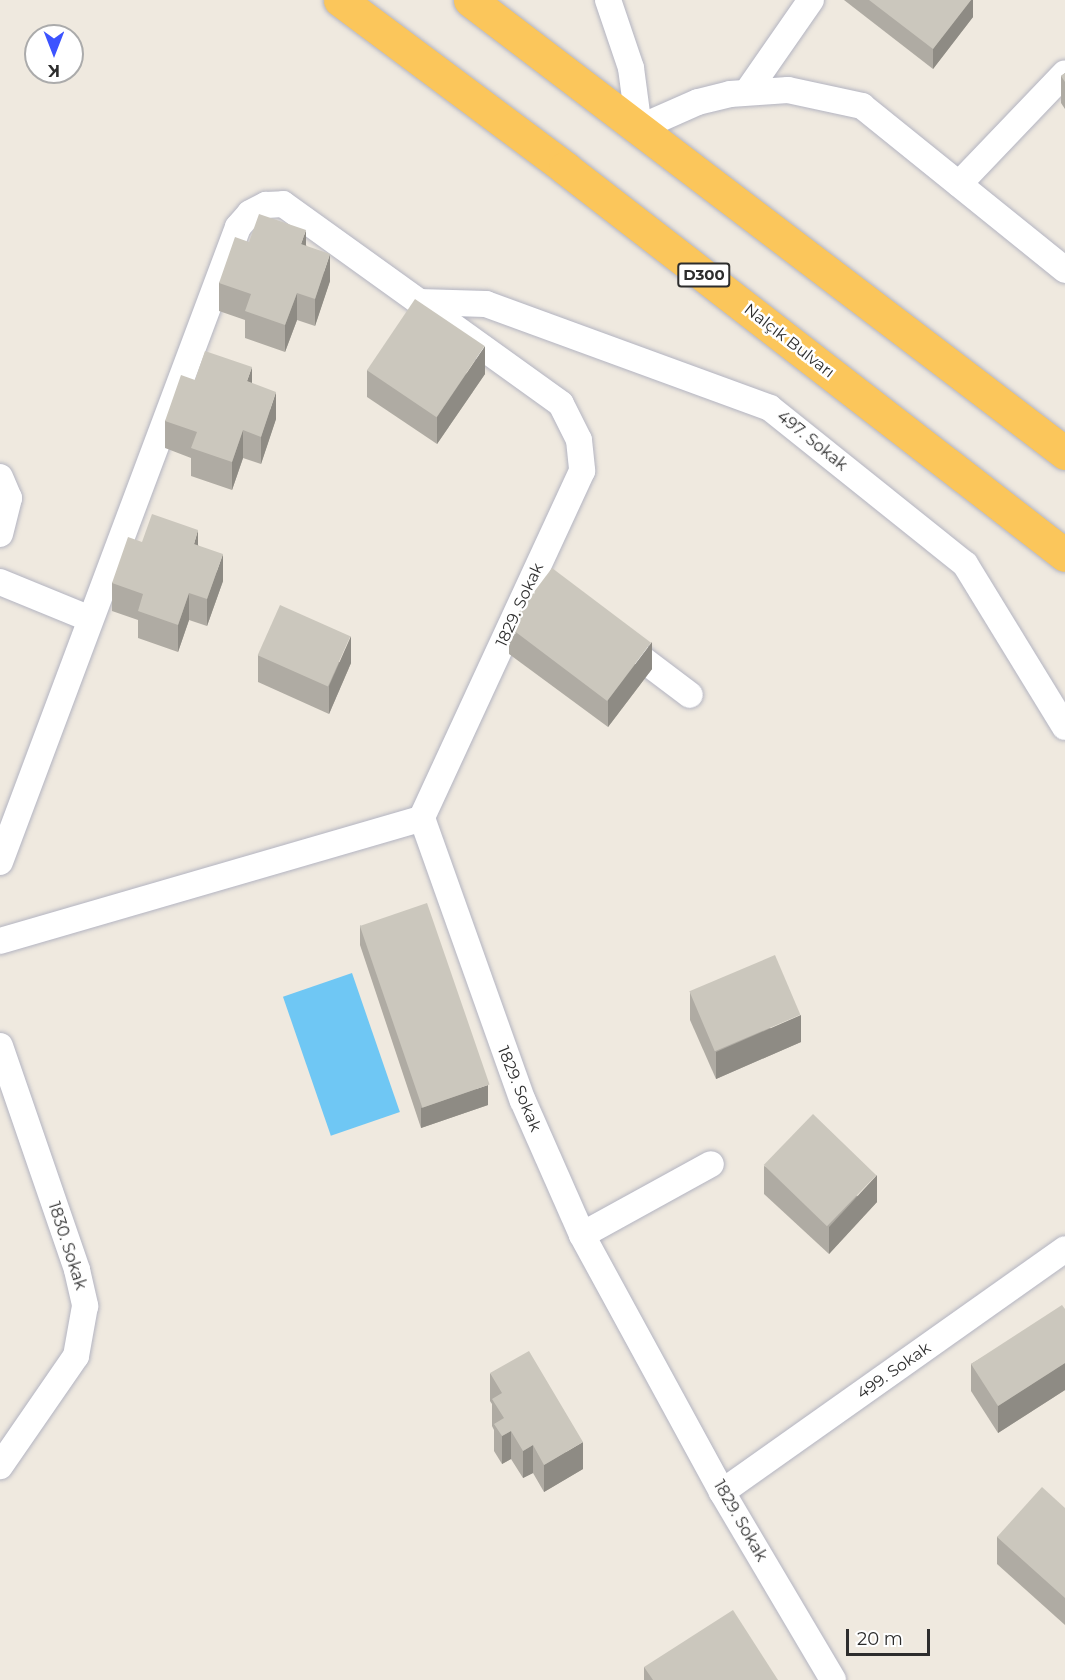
<!DOCTYPE html>
<html>
<head>
<meta charset="utf-8">
<style>
	body { margin:0 }
	#map { position:relative; width:1065px; height:1680px; overflow:hidden; background:#efe9df; font-family:Montserrat,sans-serif }
	div>[style] { position:absolute }
	[style*='--x'] { left:calc(var(--x)*1px); top:calc(var(--y)*1px); width:calc(var(--w)*1px); rotate:calc(var(--a)*1deg) }
	.water>* { inset:0; background:#6fc7f4; transform-origin:0 0 }
	.roads { filter:drop-shadow(0 0 2px #b3b4c1) drop-shadow(0 0 2px #b3b4c1) }
	.minor>* { height:26px; margin:-13px; padding:0 13px; transform-origin:13px; border-radius:13px; background:#fff }
	.trunk>* { height:33px; margin:-16.5px; padding:0 16.5px; transform-origin:16.5px; border-radius:16.5px; background:#fbc65b }
	.wall>* { inset:0; background:#afaba3 }
	.shaded-wall>* { inset:0; background:#8e8b84 }
	.building>* { inset:0; background:#cbc7bd; transform-origin:0 0 }
	span { translate:-50% -50%; white-space:nowrap; text-align:center; line-height:1.15; -webkit-text-stroke:5px #fff; paint-order:stroke }
	.shield-label span { padding:2px 4px; background:#fff; border:2px solid; border-radius:4px; -webkit-text-stroke-width:0 }
	.shield-label { font-size:15px; color:#2d2d2d; font-weight:700 }
	.street-label { font-size:16px; color:#2d2d2d }
	.north { position:absolute; left:24px; top:24px; width:60px; height:60px; box-sizing:border-box; background:#fff; border:2px solid #ababab; border-radius:50%; rotate:180deg; font-size:16px; font-weight:700; line-height:24px; text-align:center; color:#2d2d2d }
	.north::after { content:''; display:block; margin:auto; width:21px; height:27px; background:#3c53ff; clip-path:polygon(50% 0,100% 100%,50% 72%,0 100%) }
	.scale { position:absolute; left:846px; top:1629px; width:84px; height:27px; box-sizing:border-box; border:3px solid #2d2d2d; border-top:0; padding-left:8px; font-size:18px; line-height:21px; white-space:nowrap; color:#2d2d2d; -webkit-text-stroke:4px #fff; paint-order:stroke }
</style>
</head>
<body>
<div id="map">
	<div class="water">
		<i style="left:352px;top:973px;width:147px;height:73px;rotate:71deg"></i>
	</div>
	<div class="roads">
		<div class="minor">
			<i style="--x:608;--y:0;--w:72;--a:71.3"></i>
			<i style="--x:631;--y:68;--w:61;--a:82.4"></i>
			<i style="--x:639;--y:128;--w:64;--a:-23.8"></i>
			<i style="--x:698;--y:102;--w:33;--a:-14"></i>
			<i style="--x:730;--y:94;--w:58;--a:-3.9"></i>
			<i style="--x:788;--y:90;--w:76;--a:12.2"></i>
			<i style="--x:862;--y:106;--w:261;--a:38.9"></i>
			<i style="--x:747;--y:92;--w:112;--a:-55.2"></i>
			<i style="--x:959;--y:184;--w:153;--a:-46.3"></i>
			<i style="--x:419;--y:302;--w:67;--a:1.7"></i>
			<i style="--x:486;--y:304;--w:302;--a:20.1"></i>
			<i style="--x:770;--y:408;--w:250;--a:38.7"></i>
			<i style="--x:965;--y:564;--w:191;--a:58.5"></i>
			<i style="--x:0;--y:477;--w:23;--a:67"></i>
			<i style="--x:9;--y:498;--w:37;--a:104"></i>
			<i style="--x:0;--y:582;--w:97;--a:22.3"></i>
			<i style="--x:625;--y:646;--w:81;--a:37"></i>
			<i style="--x:0;--y:862;--w:678;--a:-69.45"></i>
			<i style="--x:238;--y:227;--w:18;--a:-49"></i>
			<i style="--x:250;--y:213;--w:18;--a:-27"></i>
			<i style="--x:266;--y:205;--w:17;--a:-3"></i>
			<i style="--x:283;--y:204;--w:342;--a:35.7"></i>
			<i style="--x:561;--y:404;--w:40;--a:63.4"></i>
			<i style="--x:579;--y:440;--w:31;--a:84"></i>
			<i style="--x:582;--y:471;--w:382;--a:114.8"></i>
			<i style="--x:422;--y:818;--w:300;--a:70.4"></i>
			<i style="--x:523;--y:1101;--w:146;--a:66.2"></i>
			<i style="--x:582;--y:1235;--w:293;--a:61.4"></i>
			<i style="--x:722;--y:1492;--w:218;--a:59.4"></i>
			<i style="--x:0;--y:941;--w:440;--a:-16.2"></i>
			<i style="--x:0;--y:1046;--w:237;--a:71"></i>
			<i style="--x:77;--y:1270;--w:37;--a:77"></i>
			<i style="--x:85;--y:1306;--w:51;--a:100.2"></i>
			<i style="--x:76;--y:1356;--w:134;--a:124.6"></i>
			<i style="--x:582;--y:1235;--w:147;--a:-28.8"></i>
			<i style="--x:722;--y:1492;--w:420;--a:-35.3"></i>
		</div>
		<div class="trunk">
			<i style="--x:340;--y:0;--w:281;--a:36.7"></i>
			<i style="--x:565;--y:168;--w:632;--a:37.74"></i>
			<i style="--x:470;--y:0;--w:748;--a:37.28"></i>
		</div>
	</div>
	<div class="wall">
		<i style="clip-path:polygon(844px 0,973px 0,973px 17px,933px 69px)"></i>
		<i style="clip-path:polygon(1065px 73px,1065px 109px,1061px 103px,1061px 76px)"></i>
		<i style="clip-path:polygon(249px 242px,306px 245px,330px 281px,315px 326px,297px 320px,285px 352px,245px 338px,245px 320px,219px 311px,219px 283px)"></i>
		<i style="clip-path:polygon(367px 370px,485px 374px,437px 444px,367px 397px)"></i>
		<i style="clip-path:polygon(195px 380px,252px 383px,276px 419px,261px 464px,243px 458px,232px 490px,191px 476px,191px 458px,165px 448px,165px 421px)"></i>
		<i style="clip-path:polygon(142px 542px,198px 545px,223px 581px,207px 626px,189px 620px,178px 652px,138px 638px,138px 620px,112px 611px,112px 583px)"></i>
		<i style="clip-path:polygon(509px 627px,652px 669px,608px 727px,509px 654px)"></i>
		<i style="clip-path:polygon(258px 655px,351px 663px,329px 714px,258px 682px)"></i>
		<i style="clip-path:polygon(360px 925px,488px 1105px,421px 1128px,360px 945px)"></i>
		<i style="clip-path:polygon(690px 992px,801px 1042px,716px 1079px,690px 1020px)"></i>
		<i style="clip-path:polygon(764px 1166px,877px 1202px,829px 1254px,764px 1194px)"></i>
		<i style="clip-path:polygon(1065px 1309px,1065px 1390px,998px 1433px,971px 1391px,971px 1364px)"></i>
		<i style="clip-path:polygon(490px 1373px,583px 1469px,544px 1492px,533px 1473px,523px 1478px,511px 1459px,502px 1464px,494px 1451px,494px 1430px,492px 1426px,492px 1404px,490px 1401px)"></i>
		<i style="clip-path:polygon(1065px 1508px,1065px 1625px,997px 1564px,997px 1537px)"></i>
		<i style="clip-path:polygon(644px 1667px,778px 1680px,644px 1680px)"></i>
	</div>
	<div class="shaded-wall">
		<i style="clip-path:polygon(971px 0,973px 0,973px 17px,933px 69px,933px 49px)"></i>
		<i style="clip-path:polygon(306px 230px,306px 257px,301px 244px)"></i>
		<i style="clip-path:polygon(330px 254px,330px 281px,315px 326px,315px 299px)"></i>
		<i style="clip-path:polygon(297px 293px,297px 320px,285px 352px,285px 325px)"></i>
		<i style="clip-path:polygon(485px 346px,485px 374px,437px 444px,437px 417px)"></i>
		<i style="clip-path:polygon(252px 367px,252px 395px,247px 381px)"></i>
		<i style="clip-path:polygon(276px 392px,276px 419px,261px 464px,261px 437px)"></i>
		<i style="clip-path:polygon(243px 430px,243px 458px,232px 490px,232px 462px)"></i>
		<i style="clip-path:polygon(198px 530px,198px 557px,194px 544px)"></i>
		<i style="clip-path:polygon(223px 554px,223px 581px,207px 626px,207px 599px)"></i>
		<i style="clip-path:polygon(189px 593px,189px 620px,178px 652px,178px 625px)"></i>
		<i style="clip-path:polygon(351px 636px,351px 663px,329px 714px,329px 686px)"></i>
		<i style="clip-path:polygon(652px 642px,652px 669px,608px 727px,608px 700px)"></i>
		<i style="clip-path:polygon(801px 1015px,801px 1042px,716px 1079px,716px 1052px)"></i>
		<i style="clip-path:polygon(488px 1085px,488px 1105px,421px 1128px,421px 1108px)"></i>
		<i style="clip-path:polygon(877px 1175px,877px 1202px,829px 1254px,829px 1227px)"></i>
		<i style="clip-path:polygon(1065px 1363px,1065px 1390px,998px 1433px,998px 1406px)"></i>
		<i style="clip-path:polygon(511px 1431px,511px 1459px,502px 1464px,502px 1436px)"></i>
		<i style="clip-path:polygon(583px 1442px,583px 1469px,544px 1492px,544px 1465px)"></i>
		<i style="clip-path:polygon(533px 1445px,533px 1473px,523px 1478px,523px 1451px)"></i>
	</div>
	<div class="building">
		<i style="clip-path:polygon(869px 0,971px 0,933px 49px)"></i>
		<i style="clip-path:polygon(1065px 73px,1065px 82px,1061px 76px)"></i>
		<i style="clip-path:polygon(259px 214px,306px 230px,301px 244px,330px 254px,315px 299px,297px 293px,285px 325px,245px 311px,251px 294px,219px 283px,235px 237px,249px 242px)"></i>
		<i style="left:415px;top:299px;width:84px;height:86px;rotate:34deg"></i>
		<i style="clip-path:polygon(205px 351px,252px 367px,247px 381px,276px 392px,261px 437px,243px 430px,232px 462px,191px 448px,197px 432px,165px 421px,181px 375px,195px 380px)"></i>
		<i style="clip-path:polygon(152px 514px,198px 530px,194px 544px,223px 554px,207px 599px,189px 593px,178px 625px,138px 611px,143px 594px,112px 583px,128px 537px,142px 542px)"></i>
		<i style="left:552px;top:568px;width:124px;height:73px;rotate:37deg"></i>
		<i style="left:280px;top:605px;width:77px;height:55px;rotate:24deg"></i>
		<i style="left:427px;top:903px;width:192px;height:71px;rotate:71deg"></i>
		<i style="left:775px;top:955px;width:65px;height:93px;rotate:67deg"></i>
		<i style="left:813px;top:1114px;width:88px;height:71px;rotate:44deg"></i>
		<i style="clip-path:polygon(1062px 1305px,1065px 1309px,1065px 1363px,998px 1406px,971px 1364px)"></i>
		<i style="clip-path:polygon(529px 1351px,583px 1442px,544px 1465px,533px 1445px,523px 1451px,511px 1431px,502px 1436px,494px 1424px,504px 1418px,492px 1399px,502px 1393px,490px 1373px)"></i>
		<i style="clip-path:polygon(1042px 1487px,1065px 1508px,1065px 1598px,997px 1537px)"></i>
		<i style="clip-path:polygon(733px 1610px,778px 1680px,653px 1680px,644px 1667px)"></i>
	</div>
	<div class="shield-label">
		<span style="left:704px;top:275px">D300</span>
	</div>
	<div class="street-label">
		<span style="left:789px;top:341px;rotate:38deg">Nalçık Bulvarı</span>
		<span style="left:812px;top:441px;rotate:39deg">497. Sokak</span>
		<span style="left:520px;top:605px;rotate:-65deg">1829. Sokak</span>
		<span style="left:519px;top:1089px;rotate:68deg">1829. Sokak</span>
		<span style="left:67px;top:1246px;rotate:72deg">1830. Sokak</span>
		<span style="left:894px;top:1371px;rotate:-35deg">499. Sokak</span>
		<span style="left:740px;top:1521px;rotate:60deg">1829. Sokak</span>
	</div>
	<div class="north">K</div>
	<div class="scale">20 m</div>
</div>
</body>
</html>
